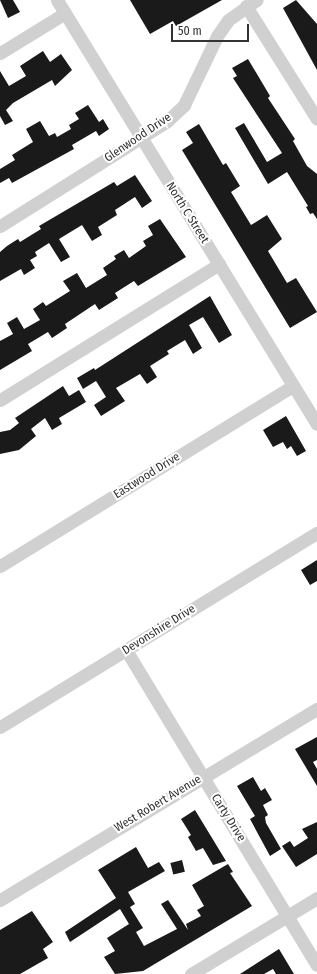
<!DOCTYPE html>
<html>
<head>
<meta charset="utf-8">
<style>
	body { margin:0 }
	#map { position:relative; width:317px; height:974px; overflow:hidden; background:#fff; font-family:"Fira Sans Condensed",sans-serif }
	div>[style] { position:absolute }
	[style*='--x'] { left:calc(var(--x)*1px); top:calc(var(--y)*1px); width:calc(var(--w)*1px); rotate:calc(var(--a)*1deg) }
	.building>* { inset:0; background:#1a1a1a; transform-origin:0 0 }
	.minor>* { height:13px; margin:-6.5px; padding:0 6.5px; transform-origin:6.5px; border-radius:6.5px; background:#d0d0d0 }
	span { translate:-50% -50%; white-space:nowrap; text-align:center; line-height:1.15; -webkit-text-stroke:4px #fff; paint-order:stroke }
	.street-label { font-size:12px; color:#333 }
	.scale { position:absolute; left:171px; top:24px; width:78px; height:18px; box-sizing:border-box; border:2px solid #333; border-top:0; padding-left:5px; font-size:12px; line-height:14px; white-space:nowrap; color:#333; -webkit-text-stroke:3px #fff; paint-order:stroke }
</style>
</head>
<body>
<div id="map">
	<div class="building">
		<i style="clip-path:polygon(0 0,13px 0,20px 12px,8px 18px)"></i>
		<i style="clip-path:polygon(130px 0,222px 0,176px 26px,173px 21px,150px 34px)"></i>
		<i style="clip-path:polygon(296px 0,317px 24px,317px 70px,283px 8px)"></i>
		<i style="clip-path:polygon(43px 51px,50px 62px,61px 54px,72px 70px,55px 86px,52px 80px,13px 103px,6px 110px,13px 121px,5px 125px,0 116px,0 71px,9px 86px,26px 76px,20px 66px)"></i>
		<i style="clip-path:polygon(248px 59px,270px 96px,268px 98px,295px 139px,293px 141px,307px 166px,317px 174px,317px 219px,313px 213px,310px 214px,306px 207px,308px 206px,287px 172px,268px 184px,235px 128px,244px 123px,267px 162px,282px 153px,233px 78px,237px 76px,232px 68px)"></i>
		<i style="clip-path:polygon(88px 105px,99px 122px,103px 119px,109px 129px,99px 136px,96px 131px,72px 145px,74px 149px,12px 183px,9px 178px,0 183px,0 169px,15px 160px,12px 155px,33px 142px,26px 129px,40px 121px,49px 136px,55px 133px,57px 137px,71px 129px,69px 125px,79px 119px,75px 113px)"></i>
		<i style="clip-path:polygon(199px 124px,223px 165px,226px 163px,240px 186px,231px 192px,251px 225px,267px 215px,282px 239px,268px 251px,287px 283px,296px 278px,317px 312px,290px 328px,182px 150px,193px 143px,186px 132px)"></i>
		<i style="clip-path:polygon(135px 175px,152px 201px,142px 208px,135px 197px,115px 210px,117px 215px,98px 227px,102px 235px,92px 241px,82px 225px,59px 239px,70px 257px,61px 262px,49px 243px,35px 252px,37px 256px,30px 260px,35px 268px,24px 275px,21px 269px,0 281px,0 252px,7px 246px,18px 239px,20px 242px,41px 229px,39px 226px,114px 182px,117px 186px)"></i>
		<i style="clip-path:polygon(160px 219px,186px 257px,138px 286px,134px 281px,115px 293px,118px 298px,99px 310px,95px 304px,65px 324px,67px 328px,52px 338px,48px 332px,28px 344px,32px 351px,0 370px,0 341px,13px 334px,7px 323px,17px 317px,24px 329px,40px 320px,33px 309px,43px 302px,46px 306px,70px 291px,63px 281px,77px 273px,86px 288px,107px 275px,103px 268px,116px 259px,114px 256px,124px 250px,129px 258px,146px 246px,143px 241px,153px 235px,148px 226px)"></i>
		<i style="clip-path:polygon(210px 296px,232px 335px,219px 343px,203px 317px,189px 325px,202px 348px,193px 354px,185px 340px,167px 351px,169px 354px,150px 366px,157px 377px,147px 384px,140px 374px,116px 388px,125px 401px,101px 416px,94px 405px,106px 397px,96px 381px,83px 389px,77px 378px,94px 368px,95px 370px)"></i>
		<i style="clip-path:polygon(63px 386px,69px 396px,79px 390px,86px 402px,59px 418px,62px 424px,52px 430px,45px 418px,31px 429px,36px 436px,19px 450px,0 454px,0 432px,10px 430px,19px 423px,15px 418px)"></i>
		<i style="clip-path:polygon(286px 416px,306px 451px,297px 456px,291px 446px,287px 449px,283px 442px,273px 447px,263px 430px)"></i>
		<i style="clip-path:polygon(317px 560px,317px 581px,310px 585px,301px 570px)"></i>
		<i style="clip-path:polygon(317px 737px,317px 760px,313px 762px,317px 769px,317px 786px,295px 749px)"></i>
		<i style="clip-path:polygon(253px 777px,261px 791px,265px 788px,272px 800px,263px 805px,268px 815px,265px 817px,266px 823px,281px 849px,270px 856px,250px 819px,255px 816px,237px 786px)"></i>
		<i style="clip-path:polygon(195px 810px,226px 861px,213px 865px,203px 848px,196px 851px,188px 837px,191px 835px,181px 819px)"></i>
		<i style="clip-path:polygon(317px 822px,317px 854px,296px 867px,282px 846px,290px 841px,294px 847px,308px 838px,302px 829px)"></i>
		<i style="clip-path:polygon(136px 847px,148px 868px,159px 862px,165px 871px,128px 892px,135px 904px,130px 907px,143px 928px,136px 932px,144px 946px,177px 929px,161px 904px,168px 900px,188px 930px,186px 924px,201px 916px,197px 910px,204px 906px,192px 885px,228px 864px,233px 872px,230px 873px,252px 906px,143px 971px,115px 974px,104px 957px,115px 951px,107px 938px,129px 924px,120px 909px,70px 942px,65px 932px,116px 898px,98px 870px)"></i>
		<i style="left:182px;top:860px;width:12px;height:12px;rotate:76deg"></i>
		<i style="clip-path:polygon(32px 911px,53px 942px,43px 949px,48px 958px,20px 974px,0 974px,0 930px)"></i>
		<i style="clip-path:polygon(279px 949px,294px 974px,276px 974px,273px 969px,264px 974px,240px 974px)"></i>
	</div>
	<div class="minor">
		<i style="--x:57;--y:0;--w:497;--a:58.5"></i>
		<i style="--x:246;--y:6;--w:133;--a:57.9"></i>
		<i style="--x:0;--y:53;--w:76;--a:-31.6"></i>
		<i style="--x:0;--y:226;--w:196;--a:-32.1"></i>
		<i style="--x:166;--y:122;--w:25;--a:-43"></i>
		<i style="--x:184;--y:105;--w:76;--a:-64.4"></i>
		<i style="--x:217;--y:36;--w:19;--a:-55"></i>
		<i style="--x:228;--y:20;--w:35;--a:-35"></i>
		<i style="--x:0;--y:400;--w:258;--a:-31.8"></i>
		<i style="--x:0;--y:566;--w:344;--a:-31.6"></i>
		<i style="--x:126;--y:650;--w:368;--a:58.8"></i>
		<i style="--x:0;--y:727;--w:372;--a:-31.5"></i>
		<i style="--x:0;--y:900;--w:370;--a:-31.1"></i>
		<i style="--x:191;--y:974;--w:147;--a:-31.1"></i>
	</div>
	<div class="street-label">
		<span style="left:138px;top:138px;rotate:-34deg">Glenwood Drive</span>
		<span style="left:187px;top:213px;rotate:58deg">North C Street</span>
		<span style="left:147px;top:476px;rotate:-32deg">Eastwood Drive</span>
		<span style="left:159px;top:630px;rotate:-32deg">Devonshire Drive</span>
		<span style="left:158px;top:804px;rotate:-31deg">West Robert Avenue</span>
		<span style="left:228px;top:818px;rotate:58deg">Carty Drive</span>
	</div>
	<div class="scale">50 m</div>
</div>
</body>
</html>
